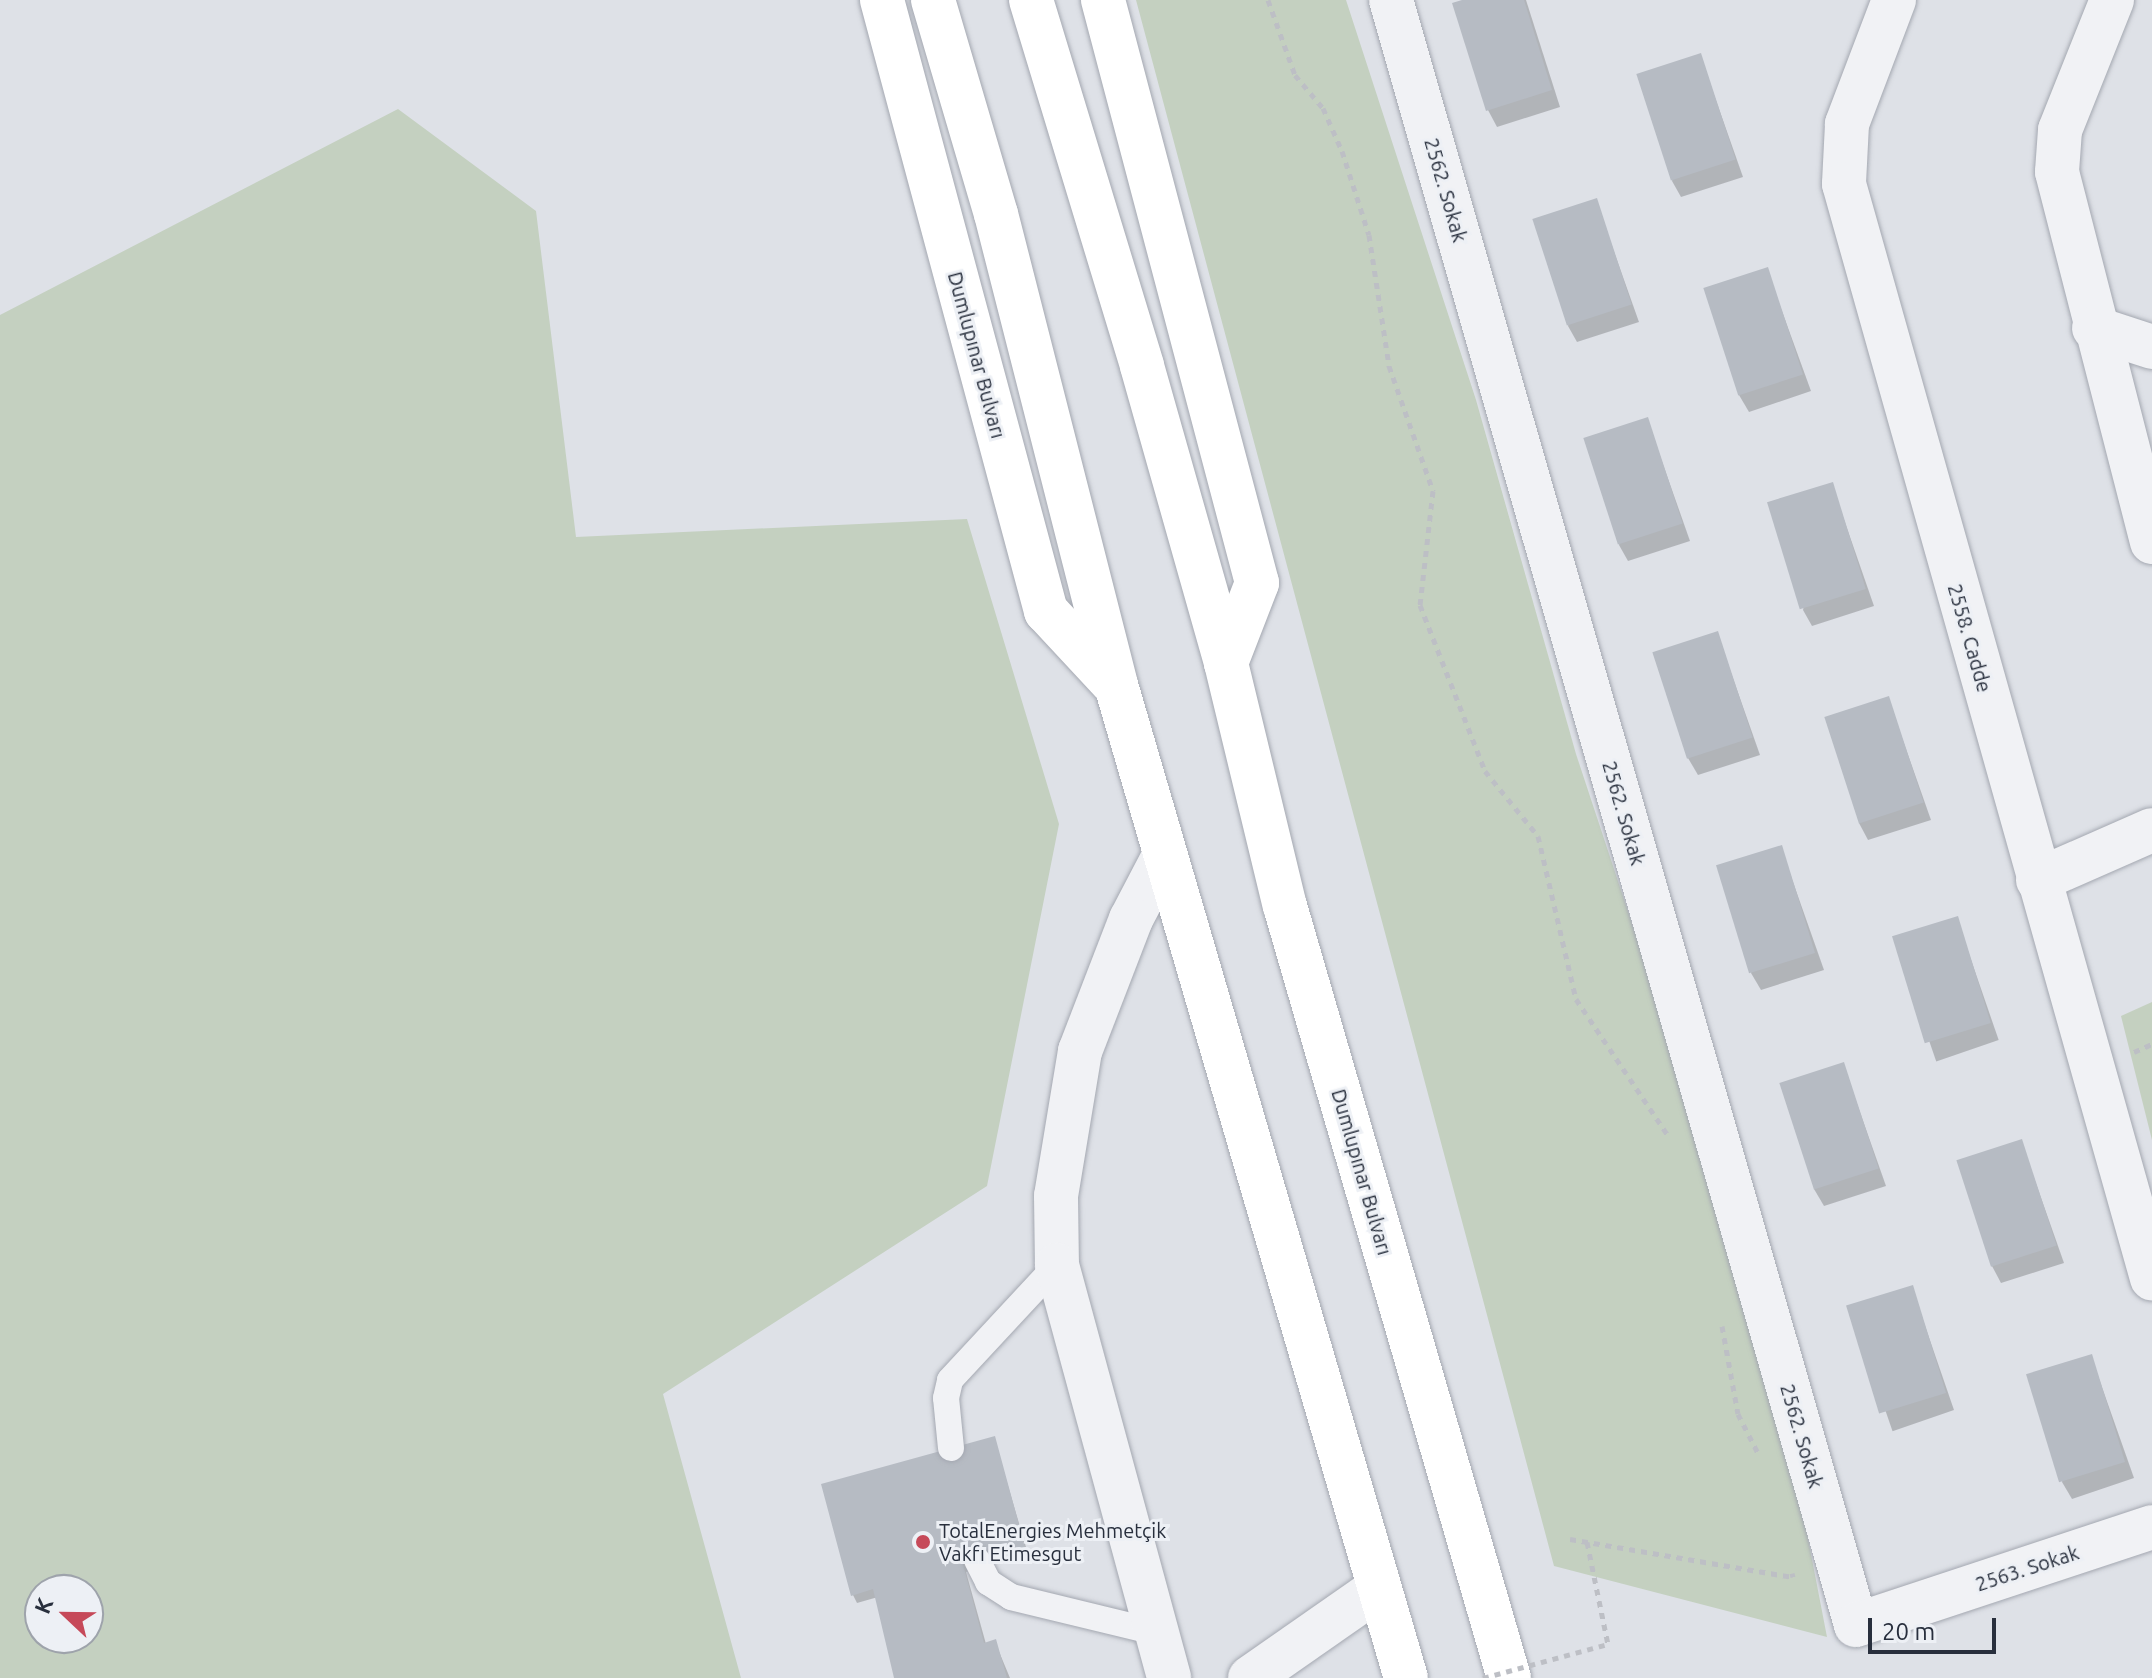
<!DOCTYPE html>
<html>
<head>
<meta charset="utf-8">
<style>
	body { margin:0 }
	#map { position:relative; width:2152px; height:1678px; overflow:hidden; background:#dee1e7; font-family:Ubuntu,sans-serif }
	div>[style] { position:absolute }
	[style*='--x'] { left:calc(var(--x)*1px); top:calc(var(--y)*1px); width:calc(var(--w)*1px); rotate:calc(var(--a)*1deg) }
	.green>* { inset:0; background:#c4d0c0 }
	.shadow>* { inset:0; background:#0003; transform-origin:0 0 }
	.building>* { inset:0; background:#b6bbc3; transform-origin:0 0 }
	.path>* { height:5px; margin-top:-2.5px; transform-origin:0; background:repeating-linear-gradient(90deg,#bdbfc5 0 6px,transparent 0 12px) }
	.roads { filter:drop-shadow(0 0 2px #a4a8b1) drop-shadow(0 0 2px #a4a8b1) }
	.lane>* { height:26px; margin:-13px; padding:0 13px; transform-origin:13px; border-radius:13px; background:#f1f2f5 }
	.street>* { height:44px; margin:-22px; padding:0 22px; transform-origin:22px; border-radius:22px; background:#f1f2f5 }
	.highway>* { height:44px; margin:-22px; padding:0 22px; transform-origin:22px; border-radius:22px; background:#fff }
	.path-bridge>* { height:5px; margin-top:-2.5px; transform-origin:0; background:repeating-linear-gradient(90deg,#bdbfc5 0 6px,transparent 0 12px) }
	.dots>* { width:22px; height:22px; translate:-50% -50%; box-sizing:border-box; border:4px solid #edf0f5; border-radius:50% }
	span { translate:-50% -50%; white-space:nowrap; text-align:center; line-height:1.15; -webkit-text-stroke:6px #edf0f5; paint-order:stroke }
	.street-label { font-size:20px; color:#282f3d }
	.poi-label { font-size:20px; color:#282f3d }
	.left { translate:0 -50%; text-align:left }
	.north { position:absolute; left:24px; top:1574px; width:80px; height:80px; box-sizing:border-box; background:#edf0f5; border:2px solid #9ea3ab; border-radius:50%; rotate:292deg; font-size:22px; font-weight:700; line-height:32px; text-align:center; color:#282f3d }
	.north::after { content:''; display:block; margin:auto; width:28px; height:36px; background:#c64959; clip-path:polygon(50% 0,100% 100%,50% 72%,0 100%) }
	.scale { position:absolute; left:1868px; top:1618px; width:128px; height:36px; box-sizing:border-box; border:4px solid #282f3d; border-top:0; padding-left:10px; font-size:24px; line-height:28px; white-space:nowrap; color:#282f3d; -webkit-text-stroke:6px #edf0f5; paint-order:stroke }
</style>
</head>
<body>
<div id="map">
	<div class="green">
		<i style="clip-path:polygon(1136px 0,1346px 0,1476px 400px,1576px 754px,1698px 1123px,1788px 1435px,1827px 1637px,1554px 1566px)"></i>
		<i style="clip-path:polygon(evenodd,398px 109px,536px 211px,576px 537px,967px 519px,1059px 824px,987px 1186px,663px 1394px,741px 1678px,0 1678px,0 315px,398px 109px,40px 1590px,88px 1590px,88px 1638px,40px 1638px,40px 1590px)"></i>
		<i style="clip-path:polygon(2152px 1002px,2152px 1140px,2121px 1016px)"></i>
	</div>
	<div class="shadow">
		<i style="clip-path:polygon(1469px 0,1526px 0,1560px 107px,1497px 127px,1488px 110px)"></i>
		<i style="clip-path:polygon(1700px 55px,1743px 177px,1681px 197px,1672px 181px)"></i>
		<i style="clip-path:polygon(1596px 201px,1639px 322px,1577px 342px,1568px 326px)"></i>
		<i style="clip-path:polygon(1767px 270px,1811px 391px,1749px 412px,1739px 395px)"></i>
		<i style="clip-path:polygon(1647px 419px,1690px 541px,1628px 561px,1619px 545px)"></i>
		<i style="clip-path:polygon(1832px 485px,1874px 606px,1812px 626px,1803px 610px)"></i>
		<i style="clip-path:polygon(1717px 633px,1760px 755px,1698px 775px,1688px 758px)"></i>
		<i style="clip-path:polygon(1888px 698px,1931px 820px,1868px 840px,1859px 823px)"></i>
		<i style="clip-path:polygon(1781px 848px,1824px 970px,1761px 990px,1751px 973px)"></i>
		<i style="left:1957px;top:919px;width:128px;height:66px;rotate:71deg"></i>
		<i style="clip-path:polygon(1843px 1064px,1886px 1186px,1824px 1206px,1814px 1189px)"></i>
		<i style="clip-path:polygon(2021px 1141px,2064px 1263px,2001px 1283px,1992px 1266px)"></i>
		<i style="left:1912px;top:1288px;width:129px;height:65px;rotate:71deg"></i>
		<i style="clip-path:polygon(2091px 1356px,2134px 1478px,2072px 1499px,2062px 1482px)"></i>
		<i style="clip-path:polygon(994px 1438px,1028px 1554px,966px 1572px,986px 1644px,995px 1642px,1010px 1678px,896px 1678px,878px 1597px,857px 1603px,853px 1595px)"></i>
	</div>
	<div class="building">
		<i style="clip-path:polygon(1462px 0,1524px 0,1552px 90px,1486px 111px,1452px 3px)"></i>
		<i style="left:1701px;top:53px;width:112px;height:68px;rotate:72deg"></i>
		<i style="left:1597px;top:198px;width:112px;height:68px;rotate:72deg"></i>
		<i style="left:1768px;top:267px;width:113px;height:68px;rotate:72deg"></i>
		<i style="left:1648px;top:417px;width:112px;height:68px;rotate:72deg"></i>
		<i style="left:1833px;top:482px;width:112px;height:69px;rotate:73deg"></i>
		<i style="left:1718px;top:631px;width:112px;height:69px;rotate:72deg"></i>
		<i style="left:1889px;top:696px;width:112px;height:68px;rotate:72deg"></i>
		<i style="left:1782px;top:845px;width:113px;height:69px;rotate:73deg"></i>
		<i style="left:1958px;top:916px;width:112px;height:69px;rotate:73deg"></i>
		<i style="left:1844px;top:1062px;width:112px;height:68px;rotate:72deg"></i>
		<i style="left:2022px;top:1139px;width:112px;height:69px;rotate:72deg"></i>
		<i style="left:1913px;top:1285px;width:113px;height:70px;rotate:73deg"></i>
		<i style="left:2092px;top:1354px;width:113px;height:69px;rotate:73deg"></i>
		<i style="clip-path:polygon(995px 1436px,1025px 1547px,963px 1564px,984px 1643px,996px 1639px,1007px 1678px,894px 1678px,873px 1589px,851px 1596px,821px 1484px)"></i>
	</div>
	<div class="path">
		<i style="--x:1268;--y:0;--w:80;--a:70.2"></i>
		<i style="--x:1295;--y:75;--w:43;--a:49.7"></i>
		<i style="--x:1323;--y:108;--w:47;--a:66.2"></i>
		<i style="--x:1342;--y:151;--w:88;--a:72.2"></i>
		<i style="--x:1369;--y:235;--w:133;--a:81.3"></i>
		<i style="--x:1389;--y:366;--w:133;--a:70.6"></i>
		<i style="--x:1433;--y:491;--w:115;--a:96.5"></i>
		<i style="--x:1420;--y:605;--w:178;--a:68.6"></i>
		<i style="--x:1485;--y:771;--w:84;--a:50.8"></i>
		<i style="--x:1538;--y:836;--w:167;--a:76.9"></i>
		<i style="--x:1576;--y:999;--w:163;--a:56"></i>
		<i style="--x:2134;--y:1052;--w:20;--a:-24"></i>
		<i style="--x:1722;--y:1326;--w:89;--a:79.7"></i>
		<i style="--x:1738;--y:1414;--w:44;--a:62.9"></i>
		<i style="--x:1570;--y:1539;--w:226;--a:9.7"></i>
		<i style="--x:1793;--y:1577;--w:4;--a:-104"></i>
		<i style="--x:1587;--y:1542;--w:104;--a:78.4"></i>
	</div>
	<div class="roads">
		<div class="lane">
			<i style="--x:951;--y:1448;--w:50;--a:-95.7"></i>
			<i style="--x:946;--y:1398;--w:18;--a:-77"></i>
			<i style="--x:950;--y:1380;--w:157;--a:-47.1"></i>
			<i style="--x:977;--y:1560;--w:25;--a:63"></i>
			<i style="--x:988;--y:1582;--w:27;--a:33"></i>
			<i style="--x:1011;--y:1597;--w:149;--a:13.6"></i>
		</div>
		<div class="street">
			<i style="--x:1391;--y:0;--w:1690;--a:74.03"></i>
			<i style="--x:1856;--y:1625;--w:312;--a:-18.3"></i>
			<i style="--x:1894;--y:0;--w:133;--a:110.8"></i>
			<i style="--x:1847;--y:124;--w:60;--a:92.9"></i>
			<i style="--x:1844;--y:184;--w:1137;--a:74.28"></i>
			<i style="--x:2112;--y:0;--w:140;--a:111.8"></i>
			<i style="--x:2060;--y:130;--w:42;--a:94.1"></i>
			<i style="--x:2057;--y:172;--w:382;--a:75.6"></i>
			<i style="--x:2094;--y:328;--w:61;--a:18.1"></i>
			<i style="--x:1164;--y:856;--w:71;--a:117.6"></i>
			<i style="--x:1131;--y:919;--w:142;--a:111.1"></i>
			<i style="--x:1080;--y:1051;--w:147;--a:99.4"></i>
			<i style="--x:1056;--y:1196;--w:69;--a:89.2"></i>
			<i style="--x:1057;--y:1265;--w:428;--a:74.8"></i>
			<i style="--x:2038;--y:880;--w:124;--a:-23.7"></i>
			<i style="--x:1250;--y:1678;--w:157;--a:-34.9"></i>
		</div>
		<div class="highway">
			<i style="--x:882;--y:0;--w:633;--a:74.98"></i>
			<i style="--x:1046;--y:611;--w:97;--a:47.1"></i>
			<i style="--x:933;--y:0;--w:223;--a:73.6"></i>
			<i style="--x:996;--y:214;--w:486;--a:75.7"></i>
			<i style="--x:1116;--y:685;--w:1034;--a:73.72"></i>
			<i style="--x:1031;--y:0;--w:382;--a:73.1"></i>
			<i style="--x:1142;--y:366;--w:309;--a:74.2"></i>
			<i style="--x:1226;--y:663;--w:250;--a:76.4"></i>
			<i style="--x:1285;--y:906;--w:804;--a:73.82"></i>
			<i style="--x:1103;--y:0;--w:603;--a:75.2"></i>
			<i style="--x:1257;--y:583;--w:86;--a:111.2"></i>
		</div>
	</div>
	<div class="path-bridge">
		<i style="--x:1483;--y:1678;--w:130;--a:-15.2"></i>
	</div>
	<div class="dots">
		<i style="left:923px;top:1542px;background:#c64959"></i>
	</div>
	<div class="street-label">
		<span style="left:1446px;top:190px;rotate:74deg">2562. Sokak</span>
		<span style="left:977px;top:355px;rotate:75deg">Dumlupınar Bulvarı</span>
		<span style="left:1970px;top:638px;rotate:74deg">2558. Cadde</span>
		<span style="left:1624px;top:813px;rotate:74deg">2562. Sokak</span>
		<span style="left:1362px;top:1172px;rotate:74deg">Dumlupınar Bulvarı</span>
		<span style="left:1802px;top:1436px;rotate:74deg">2562. Sokak</span>
		<span style="left:2027px;top:1568px;rotate:-18deg">2563. Sokak</span>
	</div>
	<div class="poi-label">
		<span class="left" style="left:939px;top:1542px">TotalEnergies Mehmetçik<br>Vakfı Etimesgut</span>
	</div>
	<div class="north">K</div>
	<div class="scale">20 m</div>
</div>
</body>
</html>
